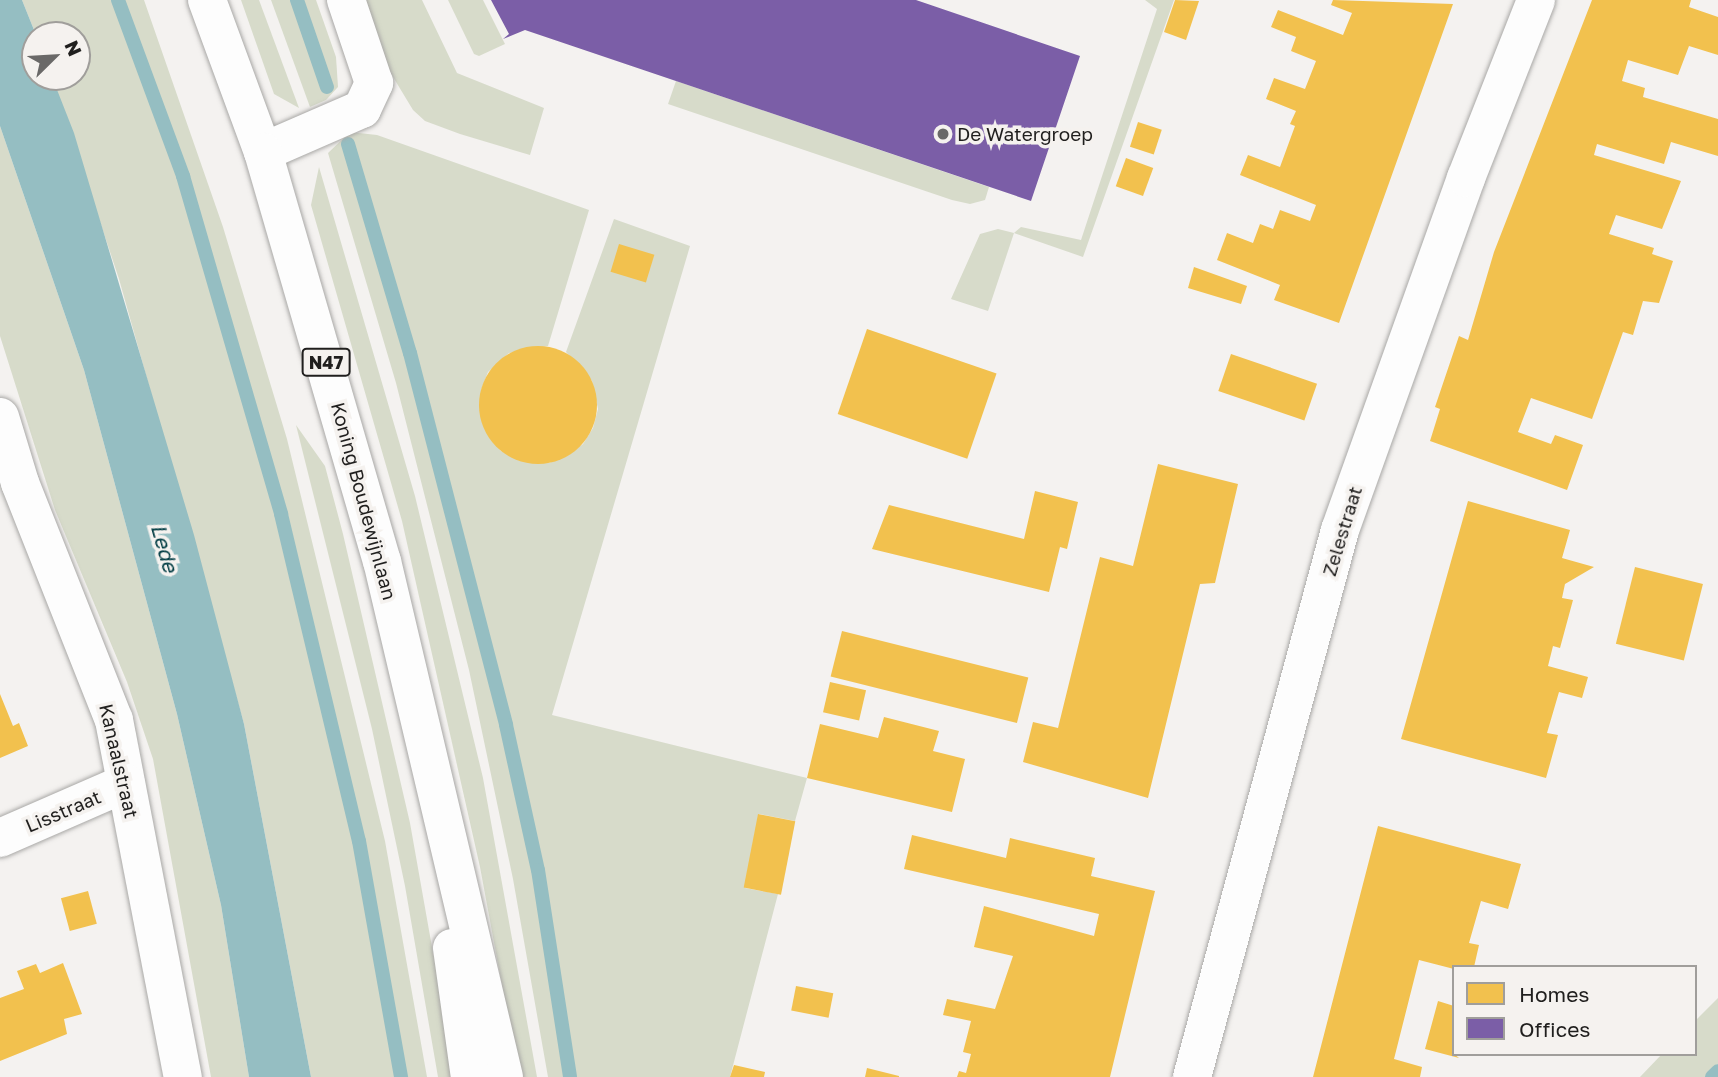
<!DOCTYPE html>
<html>
<head>
<meta charset="utf-8">
<style>
	body { margin:0 }
	#map { position:relative; width:1718px; height:1077px; overflow:hidden; background:#f4f2f0; font-family:"Golos Text",sans-serif }
	div>[style] { position:absolute }
	[style*='--x'] { left:calc(var(--x)*1px); top:calc(var(--y)*1px); width:calc(var(--w)*1px); rotate:calc(var(--a)*1deg) }
	.green>* { inset:0; background:#d7dbca }
	.water>* { inset:0; background:#95bec2 }
	.homes>* { inset:0; background:#f2c14e; transform-origin:0 0 }
	.round { border-radius:50% }
	.offices>* { inset:0; background:#7b5ea7 }
	.stream>* { height:14px; margin:-7px; padding:0 7px; transform-origin:7px; border-radius:7px; background:#95bec2 }
	.roads { filter:drop-shadow(0 0 2px #a9a8a6) drop-shadow(0 0 2px #a9a8a6) }
	.minor>* { height:38px; margin:-19px; padding:0 19px; transform-origin:19px; border-radius:19px; background:#fdfdfd }
	.tertiary>* { height:38px; margin:-19px; padding:0 19px; transform-origin:19px; border-radius:19px; background:#fdfdfd }
	.primary>* { height:38px; margin:-19px; padding:0 19px; transform-origin:19px; border-radius:19px; background:#fdfdfd }
	.dots>* { width:19px; height:19px; translate:-50% -50%; box-sizing:border-box; border:4px solid #f5f2ef; border-radius:50% }
	span { translate:-50% -50%; white-space:nowrap; text-align:center; line-height:1.15; -webkit-text-stroke:7px #f5f2ef; paint-order:stroke }
	.shield-label span { padding:2px 5px; background:#f5f2ef; border:2px solid; border-radius:5px; -webkit-text-stroke-width:0 }
	.shield-label { font-size:18px; color:#201f1e; font-weight:700 }
	.poi-label { font-size:19px; color:#201f1e }
	.left { translate:0 -50%; text-align:left }
	.street-label { font-size:19px; color:#201f1e }
	.water-label { font-size:21px; color:#013c43; font-style:italic }
	.legend { position:absolute; left:1452px; top:965px; width:245px; height:91px; box-sizing:border-box; background:#f5f2ef; border:2px solid #a09e9b; margin:0; padding:9px 12px; list-style:none; font-size:21px; color:#201f1e }
	.legend li { display:flex; align-items:center; gap:14px; height:35px }
	.legend b { width:35px; border:2px solid #a09e9b }
	.north { position:absolute; left:21px; top:21px; width:70px; height:70px; box-sizing:border-box; background:#f5f2ef; border:2px solid #a09e9b; border-radius:50%; rotate:66deg; font-size:19px; font-weight:700; line-height:28px; text-align:center; color:#201f1e }
	.north::after { content:''; display:block; margin:auto; width:24px; height:32px; background:#6a6968; clip-path:polygon(50% 0,100% 100%,50% 72%,0 100%) }
</style>
</head>
<body>
<div id="map">
	<div class="green">
		<i style="clip-path:polygon(22px 0,144px 0,223px 227px,287px 439px,385px 841px,427px 1077px,311px 1077px,244px 724px,119px 279px,52px 77px,77px 77px,77px 35px,36px 35px)"></i>
		<i style="clip-path:polygon(241px 0,259px 0,299px 108px,274px 94px)"></i>
		<i style="clip-path:polygon(271px 0,316px 0,336px 57px,338px 87px,326px 100px,310px 107px)"></i>
		<i style="clip-path:polygon(364px 0,422px 0,457px 73px,544px 108px,530px 155px,460px 134px,425px 121px,413px 110px,390px 72px)"></i>
		<i style="clip-path:polygon(448px 0,483px 0,505px 44px,479px 56px,474px 54px)"></i>
		<i style="clip-path:polygon(1145px 0,1174px 0,1083px 257px,1014px 233px,988px 311px,951px 299px,980px 234px,998px 229px,1014px 233px,1021px 227px,1081px 240px,1157px 9px)"></i>
		<i style="clip-path:polygon(676px 81px,989px 187px,985px 200px,970px 204px,952px 200px,668px 104px)"></i>
		<i style="clip-path:polygon(0 126px,84px 370px,177px 714px,221px 905px,249px 1077px,211px 1077px,153px 759px,127px 682px,55px 510px,0 336px)"></i>
		<i style="clip-path:polygon(350px 132px,377px 135px,589px 210px,548px 346px,509px 353px,488px 372px,481px 390px,484px 428px,501px 451px,520px 461px,549px 463px,567px 456px,583px 444px,593px 428px,598px 409px,592px 381px,566px 352px,614px 219px,690px 246px,552px 715px,807px 778px,795px 821px,759px 814px,745px 888px,778px 894px,730px 1077px,548px 1077px,513px 879px,469px 670px,396px 383px,328px 153px)"></i>
		<i style="clip-path:polygon(319px 167px,415px 496px,483px 778px,537px 1077px,519px 1077px,480px 867px,402px 521px,311px 205px)"></i>
		<i style="clip-path:polygon(296px 425px,325px 466px,343px 534px,410px 823px,455px 1077px,438px 1077px,405px 886px,372px 729px)"></i>
		<i style="clip-path:polygon(1718px 998px,1718px 1077px,1640px 1077px,1662px 1054px,1695px 1054px,1695px 1021px)"></i>
	</div>
	<div class="water">
		<i style="clip-path:polygon(0 0,22px 0,36px 35px,35px 77px,52px 77px,74px 133px,194px 535px,244px 724px,311px 1077px,249px 1077px,221px 905px,177px 714px,84px 370px,0 126px)"></i>
	</div>
	<div class="homes">
		<i style="clip-path:polygon(1175px 0,1199px 1px,1186px 40px,1164px 32px)"></i>
		<i style="clip-path:polygon(1333px 0,1453px 4px,1339px 323px,1274px 300px,1280px 285px,1217px 260px,1227px 233px,1253px 243px,1260px 224px,1273px 229px,1280px 210px,1310px 221px,1316px 205px,1240px 175px,1248px 155px,1280px 167px,1295px 126px,1290px 124px,1296px 111px,1266px 99px,1274px 78px,1305px 89px,1316px 61px,1291px 51px,1296px 37px,1271px 27px,1278px 10px,1343px 35px,1352px 13px,1331px 5px)"></i>
		<i style="clip-path:polygon(1592px 0,1691px 0,1689px 7px,1718px 17px,1718px 55px,1689px 46px,1678px 75px,1628px 60px,1622px 81px,1645px 88px,1643px 97px,1718px 119px,1718px 156px,1671px 142px,1664px 164px,1597px 144px,1594px 155px,1681px 181px,1662px 229px,1616px 215px,1609px 234px,1654px 248px,1652px 254px,1673px 261px,1659px 303px,1643px 301px,1633px 335px,1623px 332px,1592px 419px,1531px 398px,1518px 432px,1551px 444px,1555px 435px,1583px 445px,1567px 490px,1430px 441px,1440px 409px,1435px 407px,1459px 336px,1468px 340px,1494px 252px)"></i>
		<i style="left:1138px;top:122px;width:25px;height:26px;rotate:18deg"></i>
		<i style="left:1126px;top:158px;width:29px;height:30px;rotate:20deg"></i>
		<i style="left:619px;top:244px;width:37px;height:29px;rotate:17deg"></i>
		<i style="clip-path:polygon(1194px 267px,1247px 286px,1241px 304px,1188px 288px)"></i>
		<i style="left:867px;top:329px;width:137px;height:90px;rotate:19deg"></i>
		<i class="round" style="left:479px;top:346px;width:118px;height:118px"></i>
		<i style="left:1231px;top:354px;width:91px;height:39px;rotate:19deg"></i>
		<i style="clip-path:polygon(1158px 464px,1238px 484px,1215px 583px,1200px 584px,1148px 798px,1023px 762px,1033px 722px,1058px 728px,1100px 557px,1133px 566px)"></i>
		<i style="clip-path:polygon(1035px 491px,1078px 502px,1067px 549px,1060px 547px,1049px 592px,872px 549px,889px 505px,1024px 539px)"></i>
		<i style="clip-path:polygon(1468px 501px,1570px 530px,1562px 558px,1594px 567px,1565px 584px,1562px 598px,1573px 600px,1560px 648px,1553px 646px,1548px 666px,1588px 677px,1582px 698px,1559px 692px,1547px 733px,1558px 735px,1546px 778px,1401px 739px)"></i>
		<i style="left:1635px;top:567px;width:70px;height:79px;rotate:14deg"></i>
		<i style="left:842px;top:631px;width:192px;height:47px;rotate:14deg"></i>
		<i style="left:830px;top:682px;width:37px;height:31px;rotate:13deg"></i>
		<i style="clip-path:polygon(0 694px,13px 726px,19px 723px,28px 746px,0 758px)"></i>
		<i style="clip-path:polygon(884px 717px,939px 731px,933px 751px,965px 759px,952px 812px,807px 778px,820px 724px,878px 738px)"></i>
		<i style="left:758px;top:814px;width:38px;height:75px;rotate:11deg"></i>
		<i style="clip-path:polygon(1378px 826px,1521px 864px,1508px 909px,1481px 901px,1469px 943px,1479px 945px,1474px 967px,1454px 969px,1419px 960px,1394px 1059px,1422px 1067px,1420px 1077px,1313px 1077px)"></i>
		<i style="clip-path:polygon(912px 835px,1006px 858px,1010px 838px,1095px 858px,1091px 876px,1155px 891px,1110px 1077px,957px 1077px,959px 1071px,966px 1073px,971px 1054px,963px 1052px,971px 1021px,943px 1015px,947px 999px,995px 1009px,1013px 956px,974px 947px,984px 906px,1094px 936px,1099px 914px,904px 869px)"></i>
		<i style="left:88px;top:891px;width:34px;height:28px;rotate:75deg"></i>
		<i style="clip-path:polygon(63px 963px,82px 1014px,64px 1019px,67px 1034px,0 1061px,0 998px,24px 989px,17px 971px,36px 964px,40px 973px)"></i>
		<i style="left:796px;top:986px;width:38px;height:25px;rotate:11deg"></i>
		<i style="clip-path:polygon(1438px 1001px,1454px 1006px,1454px 1054px,1459px 1058px,1425px 1049px)"></i>
		<i style="clip-path:polygon(734px 1065px,765px 1072px,764px 1077px,730px 1077px)"></i>
		<i style="clip-path:polygon(867px 1068px,899px 1076px,899px 1077px,865px 1077px)"></i>
	</div>
	<div class="offices">
		<i style="clip-path:polygon(491px 0,916px 0,1080px 56px,1031px 201px,525px 30px,503px 39px,509px 34px)"></i>
	</div>
	<div class="stream">
		<i style="--x:118;--y:0;--w:188;--a:69.7"></i>
		<i style="--x:183;--y:176;--w:352;--a:73.8"></i>
		<i style="--x:281;--y:514;--w:336;--a:76.6"></i>
		<i style="--x:359;--y:841;--w:240;--a:79.9"></i>
		<i style="--x:297;--y:0;--w:92;--a:71"></i>
		<i style="--x:348;--y:144;--w:218;--a:73.5"></i>
		<i style="--x:410;--y:353;--w:384;--a:75.5"></i>
		<i style="--x:506;--y:725;--w:148;--a:77.6"></i>
		<i style="--x:538;--y:870;--w:209;--a:81.2"></i>
		<i style="--x:1712;--y:1077;--w:8;--a:-45"></i>
	</div>
	<div class="roads">
		<div class="minor">
			<i style="--x:263;--y:152;--w:108;--a:-23.5"></i>
			<i style="--x:362;--y:109;--w:29;--a:-65"></i>
			<i style="--x:374;--y:83;--w:88;--a:-108.6"></i>
			<i style="--x:0;--y:417;--w:69;--a:73.1"></i>
			<i style="--x:20;--y:483;--w:255;--a:68.4"></i>
			<i style="--x:114;--y:720;--w:364;--a:79.1"></i>
			<i style="--x:0;--y:838;--w:137;--a:-23.6"></i>
		</div>
		<div class="tertiary">
			<i style="--x:1192;--y:1077;--w:567;--a:-74.86"></i>
			<i style="--x:1340;--y:530;--w:374;--a:-70.3"></i>
			<i style="--x:1466;--y:178;--w:191;--a:-68.5"></i>
		</div>
		<div class="primary">
			<i style="--x:207;--y:0;--w:162;--a:69.8"></i>
			<i style="--x:263;--y:152;--w:426;--a:73.8"></i>
			<i style="--x:382;--y:561;--w:530;--a:76.7"></i>
			<i style="--x:452;--y:948;--w:130;--a:82.1"></i>
		</div>
	</div>
	<div class="dots">
		<i style="left:943px;top:134px;background:#6a6968"></i>
	</div>
	<div class="shield-label">
		<span style="left:326px;top:362px">N47</span>
	</div>
	<div class="poi-label">
		<span class="left" style="left:957px;top:134px">De Watergroep</span>
	</div>
	<div class="street-label">
		<span style="left:364px;top:501px;rotate:75deg">Koning Boudewijnlaan</span>
		<span style="left:1342px;top:531px;rotate:-73deg">Zelestraat</span>
		<span style="left:119px;top:761px;rotate:77deg">Kanaalstraat</span>
		<span style="left:63px;top:811px;rotate:-23deg">Lisstraat</span>
	</div>
	<div class="water-label">
		<span style="left:165px;top:548px;rotate:74deg">Lede</span>
	</div>
	<ul class="legend">
	<li><b style="height:19px;background:#f2c14e"></b>Homes</li>
	<li><b style="height:19px;background:#7b5ea7"></b>Offices</li>
	</ul>
	<div class="north">N</div>
</div>
</body>
</html>
